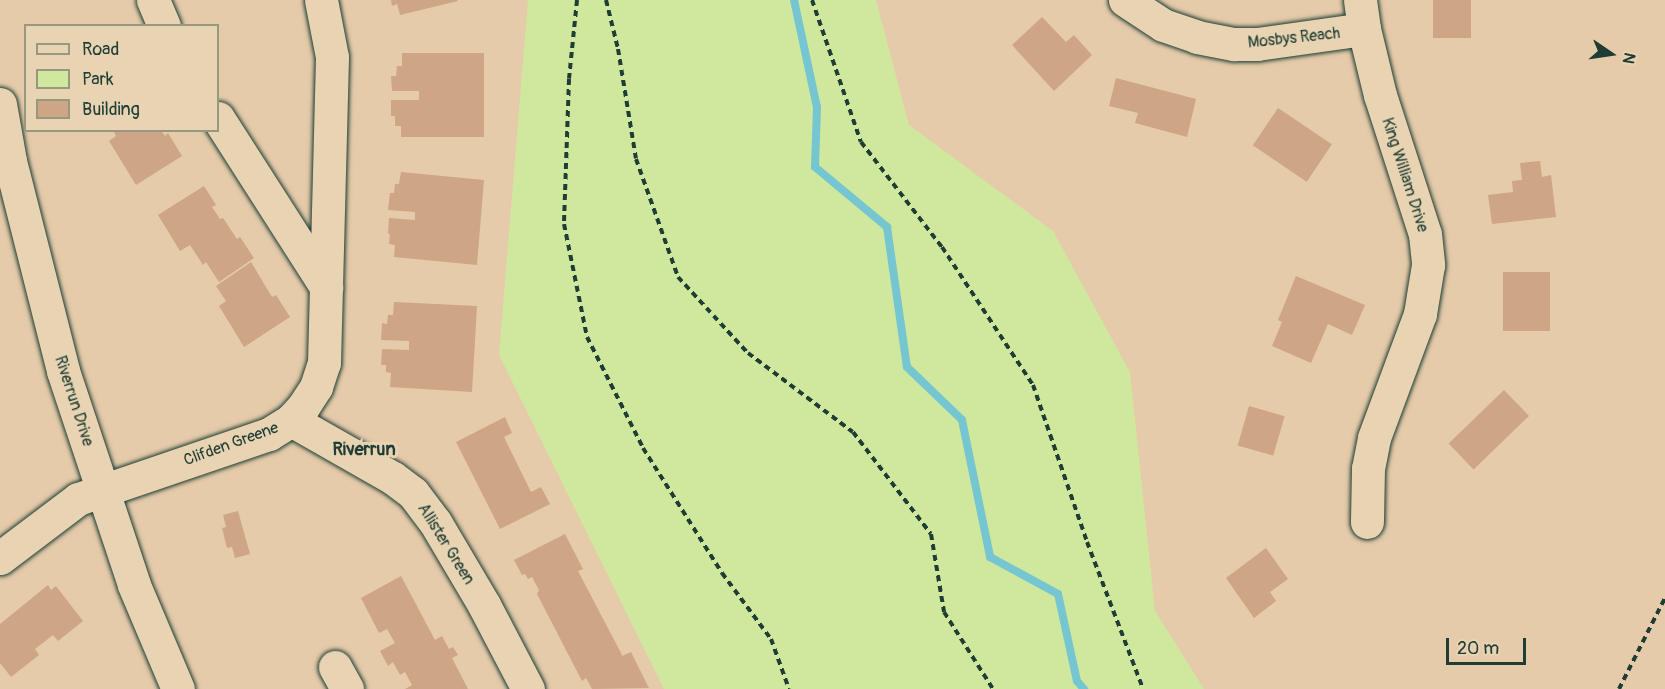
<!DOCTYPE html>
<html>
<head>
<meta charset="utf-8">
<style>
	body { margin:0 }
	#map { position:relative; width:1665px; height:689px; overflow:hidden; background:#e5cbaa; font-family:Pangolin,sans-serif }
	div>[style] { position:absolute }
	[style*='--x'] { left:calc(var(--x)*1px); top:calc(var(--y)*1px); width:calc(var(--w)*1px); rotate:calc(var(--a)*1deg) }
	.green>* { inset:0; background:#cfe89d }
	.stream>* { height:8px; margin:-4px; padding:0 4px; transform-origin:4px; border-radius:4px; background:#76c6d1 }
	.building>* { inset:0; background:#cea585; transform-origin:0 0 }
	.path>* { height:4px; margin-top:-2px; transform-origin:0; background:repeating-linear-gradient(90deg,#1f3d34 0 6px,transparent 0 10.5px) }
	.roads { filter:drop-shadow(0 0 2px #1f3d34) drop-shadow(0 0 2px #1f3d34) }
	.minor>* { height:33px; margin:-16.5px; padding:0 16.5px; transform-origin:16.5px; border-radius:16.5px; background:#e8d3b2 }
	span { translate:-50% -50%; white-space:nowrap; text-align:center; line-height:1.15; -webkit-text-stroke:6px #e8d3b2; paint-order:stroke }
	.street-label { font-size:16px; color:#1f3d34 }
	.neighbourhood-label { font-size:18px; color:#1f3d34; font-weight:700 }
	.legend { position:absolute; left:24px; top:24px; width:195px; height:108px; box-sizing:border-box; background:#e8d3b2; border:2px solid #989780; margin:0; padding:8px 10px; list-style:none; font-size:18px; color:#1f3d34 }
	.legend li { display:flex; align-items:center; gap:12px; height:30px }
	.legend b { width:30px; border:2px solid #989780 }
	.north { position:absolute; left:1581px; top:24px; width:60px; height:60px; -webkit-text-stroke:4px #e8d3b2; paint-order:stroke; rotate:103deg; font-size:16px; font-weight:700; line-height:24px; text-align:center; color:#1f3d34 }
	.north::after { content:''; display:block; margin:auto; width:21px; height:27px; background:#1f3d34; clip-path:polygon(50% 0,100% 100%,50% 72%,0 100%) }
	.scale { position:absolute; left:1446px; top:638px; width:80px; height:27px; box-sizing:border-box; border:3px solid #1f3d34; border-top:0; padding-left:8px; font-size:18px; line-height:21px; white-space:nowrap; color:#1f3d34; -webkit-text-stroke:4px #e8d3b2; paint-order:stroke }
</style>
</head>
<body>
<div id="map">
	<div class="green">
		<i style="clip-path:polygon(528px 0,876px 0,909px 125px,1053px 231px,1130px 372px,1155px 611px,1204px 689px,664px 689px,499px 355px)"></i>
	</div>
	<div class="stream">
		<i style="--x:794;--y:0;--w:109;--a:77.9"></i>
		<i style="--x:817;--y:107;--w:60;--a:91.9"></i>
		<i style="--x:815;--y:167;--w:94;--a:39.8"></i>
		<i style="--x:887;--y:227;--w:141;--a:81.9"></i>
		<i style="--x:907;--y:367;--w:76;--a:43.9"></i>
		<i style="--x:962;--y:420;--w:140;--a:78.4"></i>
		<i style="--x:990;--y:557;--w:77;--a:28.6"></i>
		<i style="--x:1058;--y:594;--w:89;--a:77.7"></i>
		<i style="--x:1077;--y:681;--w:11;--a:49"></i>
	</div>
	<div class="building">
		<i style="clip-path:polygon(391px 0,457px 0,458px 1px,400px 15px,397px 4px,392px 6px)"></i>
		<i style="left:1433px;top:0;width:38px;height:38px"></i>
		<i style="clip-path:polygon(1042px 17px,1066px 42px,1074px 35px,1092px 55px,1054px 91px,1012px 45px)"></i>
		<i style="clip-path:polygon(402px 53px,484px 53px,484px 137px,401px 137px,401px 126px,395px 126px,395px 116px,391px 116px,391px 100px,419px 100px,419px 91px,392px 91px,391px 76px,396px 76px,397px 66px,402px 66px)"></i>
		<i style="clip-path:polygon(1116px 78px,1196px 99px,1187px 137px,1135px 123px,1138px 113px,1109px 106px)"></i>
		<i style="left:1278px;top:108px;width:65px;height:45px;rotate:34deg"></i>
		<i style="clip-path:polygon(113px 130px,161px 130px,165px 136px,168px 133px,182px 156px,136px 185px,109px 141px,116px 136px)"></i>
		<i style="clip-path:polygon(1540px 161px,1542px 177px,1551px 175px,1556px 217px,1492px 224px,1488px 195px,1513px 192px,1512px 181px,1522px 180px,1520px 163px)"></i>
		<i style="clip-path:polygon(401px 172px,484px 180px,477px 265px,394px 257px,395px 245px,389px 244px,390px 234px,388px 234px,389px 218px,415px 220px,415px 212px,388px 210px,390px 193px,394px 193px,395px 184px,399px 184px)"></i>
		<i style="clip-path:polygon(204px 186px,216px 205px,212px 207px,220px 219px,223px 218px,237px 239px,240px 237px,254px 258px,219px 282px,206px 262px,203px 265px,190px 245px,180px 251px,158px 215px)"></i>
		<i style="clip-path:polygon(251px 262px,272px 297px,276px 295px,290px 317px,244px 347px,219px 306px,226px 301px,216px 286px)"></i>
		<i style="left:1503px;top:272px;width:47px;height:59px"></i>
		<i style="clip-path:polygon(1296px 276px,1365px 305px,1352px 335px,1328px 324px,1311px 363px,1272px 346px,1282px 322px,1278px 320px)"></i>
		<i style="clip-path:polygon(394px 302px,477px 306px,472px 392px,390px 387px,391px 373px,386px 372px,386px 365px,381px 365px,382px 349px,409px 350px,409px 341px,381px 340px,382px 323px,387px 324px,388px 315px,393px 315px)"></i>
		<i style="left:1504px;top:390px;width:36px;height:77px;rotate:46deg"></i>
		<i style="left:1249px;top:406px;width:37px;height:41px;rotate:16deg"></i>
		<i style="clip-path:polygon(505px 417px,512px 433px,504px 437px,531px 492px,541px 487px,550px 504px,500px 529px,456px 442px)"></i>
		<i style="clip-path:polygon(238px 511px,250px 554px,235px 558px,232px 547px,227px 548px,222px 528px,226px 527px,223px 515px)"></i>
		<i style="clip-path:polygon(565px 534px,583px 569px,578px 571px,621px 653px,622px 656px,631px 652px,649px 688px,592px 689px,586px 678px,582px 681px,537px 594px,539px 590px,532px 577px,528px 579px,525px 574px,522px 575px,514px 560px)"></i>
		<i style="clip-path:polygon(1266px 548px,1288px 579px,1270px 592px,1276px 601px,1254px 618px,1226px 578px)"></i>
		<i style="clip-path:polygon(401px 576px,435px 640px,442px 636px,449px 649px,453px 647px,458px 655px,452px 658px,468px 689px,405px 689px,412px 685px,405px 672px,400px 675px,393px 662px,388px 666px,380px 651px,395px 643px,387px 629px,379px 633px,361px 598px)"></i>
		<i style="clip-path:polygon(48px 585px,51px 590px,56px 586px,83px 621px,58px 641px,53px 635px,35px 649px,39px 655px,11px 677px,0 663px,0 624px)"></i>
	</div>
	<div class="path">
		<i style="--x:577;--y:0;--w:79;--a:95.8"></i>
		<i style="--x:569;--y:79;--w:145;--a:92"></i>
		<i style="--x:564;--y:224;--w:115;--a:78.5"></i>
		<i style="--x:587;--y:337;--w:124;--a:63.2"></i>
		<i style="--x:643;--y:448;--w:148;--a:57.7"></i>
		<i style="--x:722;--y:573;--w:82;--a:53.4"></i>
		<i style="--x:771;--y:639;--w:53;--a:70.2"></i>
		<i style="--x:606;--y:0;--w:50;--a:76.2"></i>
		<i style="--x:618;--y:49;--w:111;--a:80.7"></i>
		<i style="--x:636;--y:159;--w:125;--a:70.4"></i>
		<i style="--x:678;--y:277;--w:103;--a:47.4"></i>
		<i style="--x:748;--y:353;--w:131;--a:37"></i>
		<i style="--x:853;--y:432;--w:128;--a:52.6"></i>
		<i style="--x:931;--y:534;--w:79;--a:80.5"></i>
		<i style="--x:944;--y:612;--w:91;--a:57.5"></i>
		<i style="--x:812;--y:0;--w:150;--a:71"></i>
		<i style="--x:861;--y:142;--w:133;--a:52.4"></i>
		<i style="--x:942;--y:247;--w:165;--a:56.6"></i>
		<i style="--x:1033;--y:385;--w:166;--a:71"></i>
		<i style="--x:1087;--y:542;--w:157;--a:69.1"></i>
		<i style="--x:1619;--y:689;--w:102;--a:-63.2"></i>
	</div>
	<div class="roads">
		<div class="minor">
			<i style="--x:153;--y:0;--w:28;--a:67"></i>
			<i style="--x:1125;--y:0;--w:45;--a:33.3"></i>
			<i style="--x:1163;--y:25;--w:36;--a:19"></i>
			<i style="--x:1197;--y:37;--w:38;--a:11"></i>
			<i style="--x:1234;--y:44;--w:23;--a:0"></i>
			<i style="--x:1257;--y:44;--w:108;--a:-8"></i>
			<i style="--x:1360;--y:0;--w:29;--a:82"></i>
			<i style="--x:1364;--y:29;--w:68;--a:76.4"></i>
			<i style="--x:1380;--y:95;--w:146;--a:72.1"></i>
			<i style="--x:1425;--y:234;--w:31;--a:84"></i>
			<i style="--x:1428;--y:265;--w:50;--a:99.3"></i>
			<i style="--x:1420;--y:314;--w:132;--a:110.4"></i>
			<i style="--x:1374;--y:438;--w:31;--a:101"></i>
			<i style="--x:1368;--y:468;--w:54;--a:91.1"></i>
			<i style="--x:0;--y:104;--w:58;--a:80"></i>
			<i style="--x:10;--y:161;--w:217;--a:75.8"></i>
			<i style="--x:63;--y:371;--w:225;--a:71.6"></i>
			<i style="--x:134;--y:585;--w:113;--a:67.1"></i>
			<i style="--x:218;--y:118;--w:201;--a:57.4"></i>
			<i style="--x:291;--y:420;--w:117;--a:29.6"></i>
			<i style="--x:393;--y:478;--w:25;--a:37"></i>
			<i style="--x:413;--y:493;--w:36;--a:53"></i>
			<i style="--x:435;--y:522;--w:96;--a:59.4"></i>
			<i style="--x:484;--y:605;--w:95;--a:62.4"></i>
			<i style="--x:0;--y:558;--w:98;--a:-37.1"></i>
			<i style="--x:78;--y:499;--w:202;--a:-18.8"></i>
			<i style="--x:269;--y:434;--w:26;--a:-32"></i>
			<i style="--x:291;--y:420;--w:18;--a:-47"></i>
			<i style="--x:303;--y:407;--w:24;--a:-57"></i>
			<i style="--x:316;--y:387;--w:25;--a:-72"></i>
			<i style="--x:324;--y:363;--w:306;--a:-88.5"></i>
			<i style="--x:332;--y:57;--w:58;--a:-100.9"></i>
			<i style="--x:335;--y:667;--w:25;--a:61"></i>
		</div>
	</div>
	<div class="street-label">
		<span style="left:1294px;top:38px;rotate:-6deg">Mosbys Reach</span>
		<span style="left:1405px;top:175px;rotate:72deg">King William Drive</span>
		<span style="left:74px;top:401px;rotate:72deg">Riverrun Drive</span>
		<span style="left:231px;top:444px;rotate:-20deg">Clifden Greene</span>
		<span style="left:446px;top:544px;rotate:58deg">Allister Green</span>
	</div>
	<div class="neighbourhood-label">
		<span style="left:364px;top:450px">Riverrun</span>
	</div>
	<ul class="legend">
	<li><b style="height:8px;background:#e8d3b2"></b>Road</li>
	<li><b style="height:16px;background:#cfe89d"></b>Park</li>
	<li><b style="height:16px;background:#cea585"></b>Building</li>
	</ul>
	<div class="north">N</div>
	<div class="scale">20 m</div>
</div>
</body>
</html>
